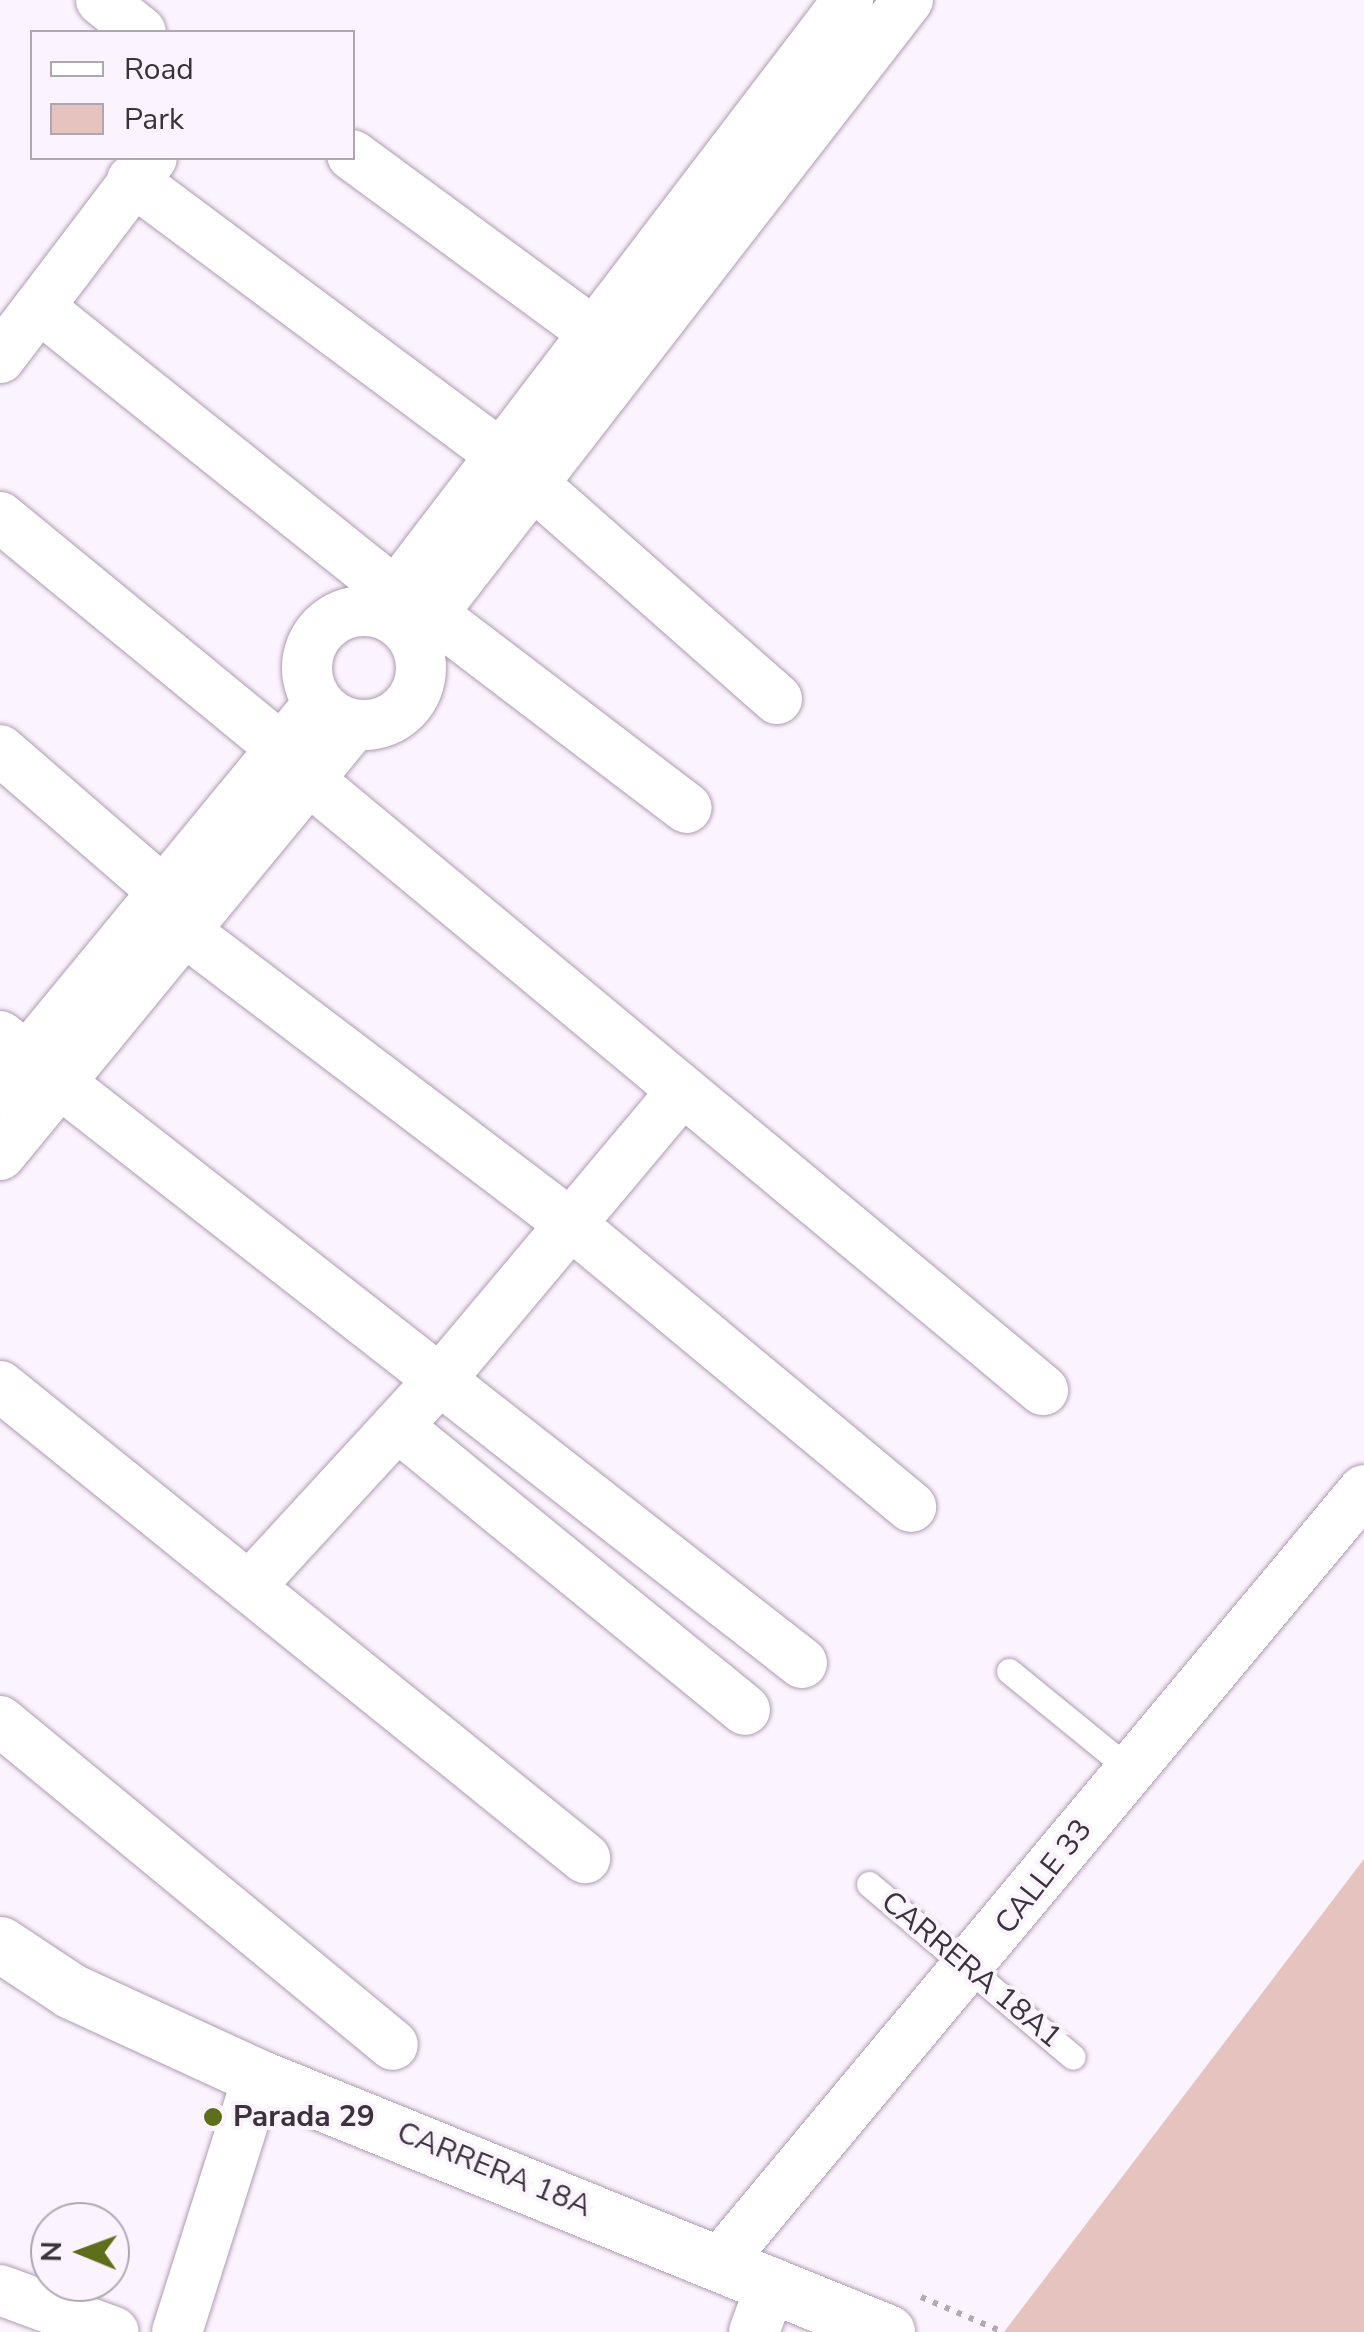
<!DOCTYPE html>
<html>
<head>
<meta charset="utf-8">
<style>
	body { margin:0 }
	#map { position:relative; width:1364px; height:2332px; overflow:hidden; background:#fbf3fd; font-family:"Nunito Sans",sans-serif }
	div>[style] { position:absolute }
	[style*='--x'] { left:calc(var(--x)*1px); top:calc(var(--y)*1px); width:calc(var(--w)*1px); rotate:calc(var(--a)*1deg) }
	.green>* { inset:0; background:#e6c3bf }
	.path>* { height:6px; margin-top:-3px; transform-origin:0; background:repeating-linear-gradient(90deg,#b1a9b3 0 5px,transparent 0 13px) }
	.roads { filter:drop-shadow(0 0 2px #af9bb3) drop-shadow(0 0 2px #af9bb3) }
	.service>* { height:25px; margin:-12.5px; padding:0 12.5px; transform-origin:12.5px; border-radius:12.5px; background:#fff }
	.minor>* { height:50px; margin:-25px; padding:0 25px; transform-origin:25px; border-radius:25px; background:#fff }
	.minor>.ring { margin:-25px; padding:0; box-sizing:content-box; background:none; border:50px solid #fff; border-radius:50% }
	.secondary>* { height:55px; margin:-27.5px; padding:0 27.5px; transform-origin:27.5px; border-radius:27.5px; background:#fff }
	.dots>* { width:28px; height:28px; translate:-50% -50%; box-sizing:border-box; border:5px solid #fbf3fd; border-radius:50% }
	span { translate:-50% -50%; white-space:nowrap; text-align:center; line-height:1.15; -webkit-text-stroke:8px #fbf3fd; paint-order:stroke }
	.street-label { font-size:30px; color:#3a323c }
	.poi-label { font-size:30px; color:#3a323c; font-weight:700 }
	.left { translate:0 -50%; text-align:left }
	.legend { position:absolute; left:30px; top:30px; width:325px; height:130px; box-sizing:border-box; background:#fbf3fd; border:2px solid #aea6b0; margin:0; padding:12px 18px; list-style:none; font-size:30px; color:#3a323c }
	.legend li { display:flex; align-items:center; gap:20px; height:50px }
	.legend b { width:50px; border:2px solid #aea6b0 }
	.north { position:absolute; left:30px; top:2202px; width:100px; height:100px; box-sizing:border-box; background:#fbf3fd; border:2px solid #aea6b0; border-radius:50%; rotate:271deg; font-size:28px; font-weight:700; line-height:40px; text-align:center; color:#3a323c }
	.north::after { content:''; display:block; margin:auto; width:35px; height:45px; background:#5e6e1a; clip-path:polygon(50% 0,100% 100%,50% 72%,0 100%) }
</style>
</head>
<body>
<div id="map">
	<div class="green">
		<i style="clip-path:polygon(1364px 1859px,1364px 2332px,1004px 2332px)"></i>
	</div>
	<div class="path">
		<i style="--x:921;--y:2297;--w:89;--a:23.1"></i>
	</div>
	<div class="roads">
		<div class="service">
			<i style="--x:1009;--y:1671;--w:155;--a:39.2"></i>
			<i style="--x:869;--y:1884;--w:267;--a:40.3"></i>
		</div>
		<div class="minor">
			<i style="--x:101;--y:0;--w:51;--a:38.7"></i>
			<i style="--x:352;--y:155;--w:295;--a:36.3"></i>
			<i style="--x:132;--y:180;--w:457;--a:36.7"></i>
			<i style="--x:498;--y:453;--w:372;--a:41.4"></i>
			<i style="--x:40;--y:308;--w:455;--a:38.7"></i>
			<i style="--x:0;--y:358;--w:251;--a:-52.8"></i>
			<i style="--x:0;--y:517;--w:365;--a:39.4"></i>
			<i class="ring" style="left:307px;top:611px;width:64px;height:64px"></i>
			<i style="--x:381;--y:612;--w:770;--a:-52.65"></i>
			<i style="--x:432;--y:614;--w:320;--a:37.3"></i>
			<i style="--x:414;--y:637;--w:806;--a:-52.21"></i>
			<i style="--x:0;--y:750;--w:218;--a:40.9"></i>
			<i style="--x:308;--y:779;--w:956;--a:39.74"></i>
			<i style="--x:182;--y:929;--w:485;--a:37.2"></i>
			<i style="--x:568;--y:1222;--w:446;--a:39.7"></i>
			<i style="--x:0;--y:1036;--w:1018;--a:38.02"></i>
			<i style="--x:0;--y:1090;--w:500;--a:-50.52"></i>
			<i style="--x:0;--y:1155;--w:554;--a:-50.57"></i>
			<i style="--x:0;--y:1386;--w:752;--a:38.9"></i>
			<i style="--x:397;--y:1426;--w:449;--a:39.2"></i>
			<i style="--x:249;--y:1587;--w:288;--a:-47.4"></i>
			<i style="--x:444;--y:1375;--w:371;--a:-50"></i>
			<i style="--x:0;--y:1721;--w:509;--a:39.5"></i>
			<i style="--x:720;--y:2262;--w:1005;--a:-50.17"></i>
			<i style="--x:0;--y:2290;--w:121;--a:20.2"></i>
			<i style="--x:177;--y:2332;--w:268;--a:-72.4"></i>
			<i style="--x:754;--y:2332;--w:52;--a:-69.8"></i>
		</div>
		<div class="secondary">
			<i style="--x:0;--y:1944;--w:85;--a:33.5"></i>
			<i style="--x:71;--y:1991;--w:206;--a:24.7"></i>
			<i style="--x:258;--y:2077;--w:679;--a:22.07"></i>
		</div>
	</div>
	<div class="dots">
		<i style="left:213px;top:2117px;background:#5e6e1a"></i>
	</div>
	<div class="street-label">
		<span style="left:1044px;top:1877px;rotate:-52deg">CALLE 33</span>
		<span style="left:971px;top:1970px;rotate:40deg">CARRERA 18A1</span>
		<span style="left:494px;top:2170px;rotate:22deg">CARRERA 18A</span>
	</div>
	<div class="poi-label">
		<span class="left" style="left:233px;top:2117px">Parada 29</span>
	</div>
	<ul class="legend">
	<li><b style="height:12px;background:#fff"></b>Road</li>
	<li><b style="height:28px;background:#e6c3bf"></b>Park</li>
	</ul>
	<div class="north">N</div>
</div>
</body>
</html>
